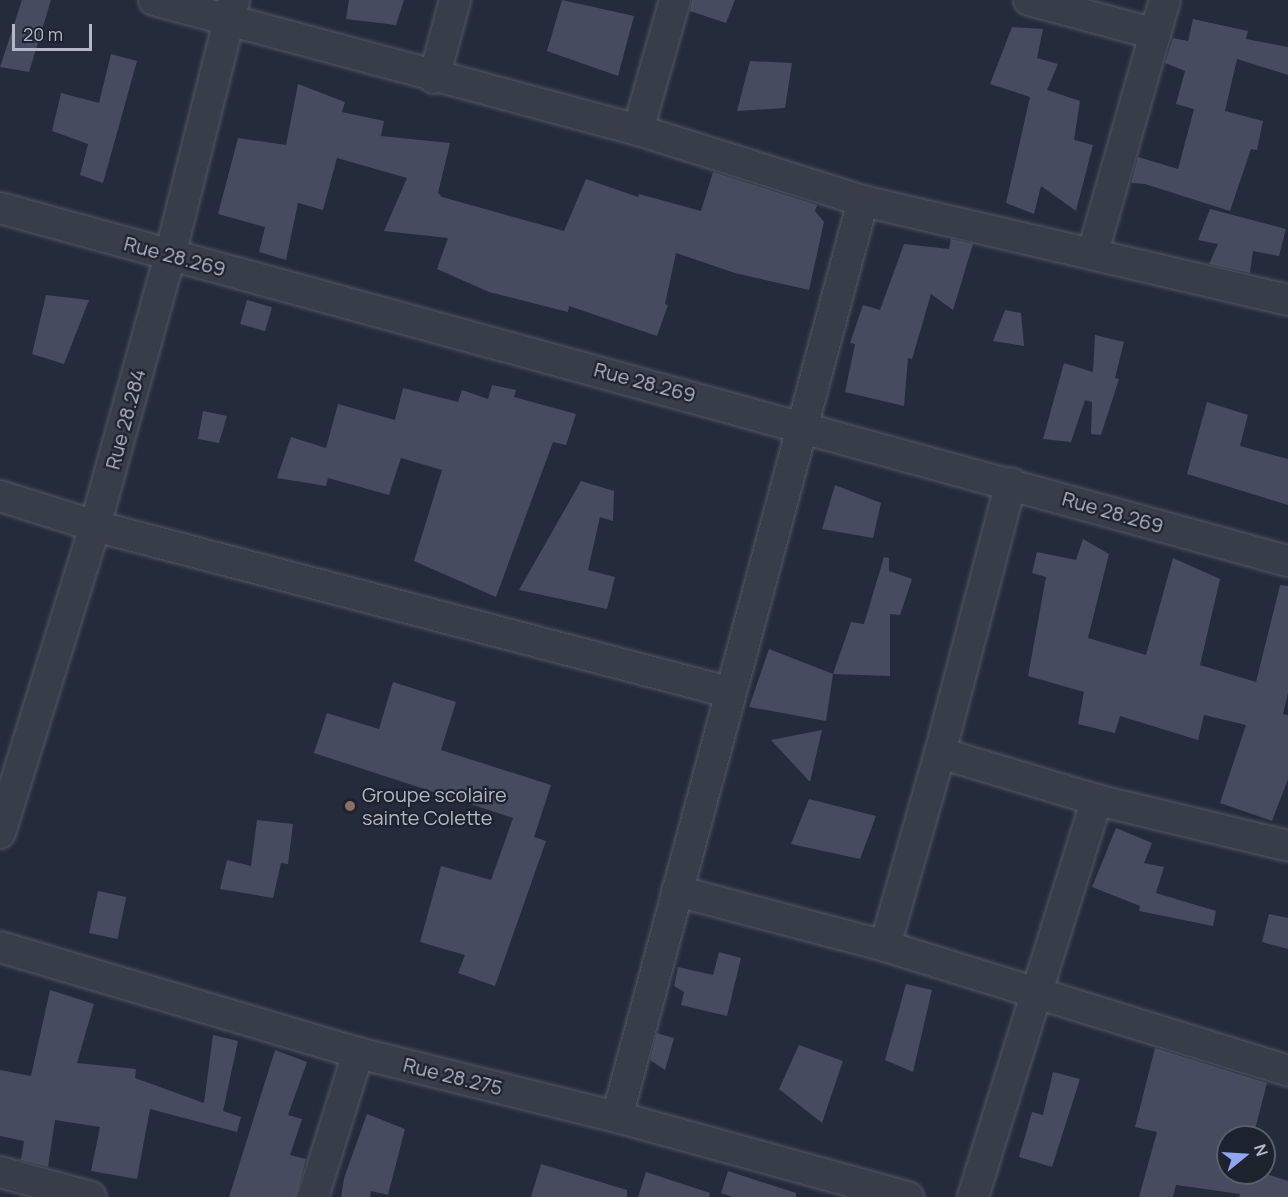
<!DOCTYPE html>
<html>
<head>
<meta charset="utf-8">
<style>
	body { margin:0 }
	#map { position:relative; width:1288px; height:1197px; overflow:hidden; background:#242b3a; font-family:Manrope,sans-serif }
	div>[style] { position:absolute }
	[style*='--x'] { left:calc(var(--x)*1px); top:calc(var(--y)*1px); width:calc(var(--w)*1px); rotate:calc(var(--a)*1deg) }
	.building>* { inset:0; background:#464c5e; transform-origin:0 0 }
	.roads { filter:drop-shadow(0 0 2px #535865) drop-shadow(0 0 2px #535865) }
	.minor>* { height:30px; margin:-15px; padding:0 15px; transform-origin:15px; border-radius:15px; background:#383d4a }
	.dots>* { width:16px; height:16px; translate:-50% -50%; box-sizing:border-box; border:3px solid #1d222f; border-radius:50% }
	span { translate:-50% -50%; white-space:nowrap; text-align:center; line-height:1.15; -webkit-text-stroke:4.5px #1d222f; paint-order:stroke }
	.street-label { font-size:20px; color:#b3b8c6 }
	.poi-label { font-size:20px; color:#b3b8c6 }
	.left { translate:0 -50%; text-align:left }
	.north { position:absolute; left:1216px; top:1125px; width:60px; height:60px; box-sizing:border-box; background:#1d222f; border:2px solid #595e6b; border-radius:50%; rotate:72deg; font-size:16px; font-weight:700; line-height:24px; text-align:center; color:#b3b8c6 }
	.north::after { content:''; display:block; margin:auto; width:21px; height:27px; background:#8ea7f1; clip-path:polygon(50% 0,100% 100%,50% 72%,0 100%) }
	.scale { position:absolute; left:12px; top:24px; width:80px; height:27px; box-sizing:border-box; border:3px solid #b3b8c6; border-top:0; padding-left:8px; font-size:18px; line-height:21px; white-space:nowrap; color:#b3b8c6; -webkit-text-stroke:4px #1d222f; paint-order:stroke }
</style>
</head>
<body>
<div id="map">
	<div class="building">
		<i style="clip-path:polygon(22px 0,51px 0,29px 72px,0 67px)"></i>
		<i style="clip-path:polygon(349px 0,404px 0,396px 25px,346px 19px)"></i>
		<i style="clip-path:polygon(562px 0,634px 16px,618px 76px,547px 51px)"></i>
		<i style="clip-path:polygon(692px 0,735px 0,726px 23px,690px 11px)"></i>
		<i style="clip-path:polygon(1193px 19px,1248px 31px,1246px 39px,1288px 47px,1288px 75px,1237px 59px,1225px 111px,1263px 121px,1257px 150px,1251px 149px,1230px 211px,1145px 184px,1131px 183px,1138px 157px,1178px 169px,1194px 109px,1176px 104px,1185px 71px,1165px 63px,1173px 38px,1188px 41px)"></i>
		<i style="clip-path:polygon(1012px 27px,1043px 29px,1037px 58px,1058px 64px,1047px 90px,1080px 101px,1074px 140px,1093px 145px,1076px 211px,1041px 186px,1034px 214px,1006px 203px,1030px 97px,990px 84px)"></i>
		<i style="clip-path:polygon(111px 54px,137px 61px,103px 183px,80px 175px,88px 144px,52px 131px,61px 93px,99px 103px)"></i>
		<i style="clip-path:polygon(750px 61px,792px 63px,785px 108px,737px 111px)"></i>
		<i style="clip-path:polygon(298px 84px,345px 102px,342px 112px,384px 121px,381px 136px,450px 143px,438px 193px,442px 197px,564px 231px,586px 179px,638px 197px,639px 194px,701px 211px,713px 172px,817px 205px,815px 211px,824px 222px,809px 290px,735px 273px,676px 253px,665px 304px,668px 305px,657px 336px,569px 306px,568px 312px,489px 292px,437px 269px,448px 238px,384px 231px,407px 178px,337px 158px,323px 210px,298px 203px,286px 260px,259px 252px,265px 227px,218px 214px,238px 138px,286px 145px)"></i>
		<i style="clip-path:polygon(1210px 209px,1286px 229px,1279px 256px,1253px 251px,1250px 273px,1209px 264px,1218px 244px,1198px 240px)"></i>
		<i style="clip-path:polygon(951px 239px,973px 244px,953px 310px,931px 294px,912px 359px,908px 358px,904px 406px,845px 392px,855px 344px,850px 343px,863px 305px,880px 310px,904px 244px,949px 249px)"></i>
		<i style="clip-path:polygon(46px 295px,89px 300px,64px 364px,32px 354px)"></i>
		<i style="left:247px;top:300px;width:26px;height:25px;rotate:16deg"></i>
		<i style="clip-path:polygon(1005px 310px,1021px 313px,1024px 346px,993px 341px)"></i>
		<i style="clip-path:polygon(1095px 335px,1124px 342px,1115px 378px,1119px 379px,1101px 435px,1091px 434px,1092px 402px,1085px 400px,1071px 442px,1043px 439px,1064px 363px,1093px 372px)"></i>
		<i style="clip-path:polygon(492px 385px,516px 390px,514px 397px,576px 414px,566px 445px,553px 442px,496px 597px,414px 561px,442px 470px,401px 458px,389px 495px,328px 478px,326px 486px,277px 478px,291px 437px,326px 448px,338px 404px,395px 420px,403px 388px,458px 402px,462px 390px,488px 399px)"></i>
		<i style="clip-path:polygon(1207px 402px,1248px 415px,1240px 446px,1288px 459px,1288px 505px,1187px 474px)"></i>
		<i style="clip-path:polygon(203px 411px,227px 416px,219px 443px,198px 439px)"></i>
		<i style="clip-path:polygon(581px 481px,614px 491px,613px 521px,600px 517px,588px 570px,615px 577px,607px 609px,519px 590px)"></i>
		<i style="clip-path:polygon(835px 485px,881px 503px,873px 538px,822px 529px)"></i>
		<i style="clip-path:polygon(1083px 539px,1109px 554px,1088px 638px,1146px 655px,1173px 558px,1220px 579px,1200px 665px,1256px 682px,1280px 585px,1288px 586px,1288px 693px,1283px 714px,1288px 715px,1288px 779px,1272px 821px,1220px 803px,1246px 725px,1204px 715px,1198px 740px,1120px 716px,1115px 733px,1078px 724px,1084px 692px,1028px 676px,1046px 577px,1032px 573px,1037px 552px,1076px 560px)"></i>
		<i style="clip-path:polygon(884px 557px,889px 558px,889px 571px,912px 579px,900px 615px,890px 614px,890px 676px,833px 674px,851px 622px,864px 624px)"></i>
		<i style="clip-path:polygon(769px 649px,833px 674px,826px 721px,749px 707px)"></i>
		<i style="clip-path:polygon(393px 682px,456px 702px,441px 750px,551px 785px,534px 837px,546px 841px,495px 986px,458px 973px,465px 955px,420px 942px,441px 866px,491px 880px,513px 818px,314px 753px,327px 713px,379px 729px)"></i>
		<i style="clip-path:polygon(822px 730px,810px 782px,771px 740px)"></i>
		<i style="clip-path:polygon(809px 799px,876px 816px,860px 859px,791px 844px)"></i>
		<i style="clip-path:polygon(257px 820px,293px 824px,288px 864px,281px 863px,273px 898px,220px 889px,227px 860px,251px 866px)"></i>
		<i style="clip-path:polygon(1116px 828px,1152px 843px,1144px 863px,1164px 867px,1156px 893px,1216px 911px,1213px 926px,1139px 911px,1140px 906px,1092px 887px)"></i>
		<i style="left:98px;top:891px;width:29px;height:43px;rotate:12deg"></i>
		<i style="clip-path:polygon(1269px 914px,1288px 918px,1288px 949px,1262px 942px)"></i>
		<i style="clip-path:polygon(719px 952px,741px 958px,727px 1016px,681px 1005px,684px 992px,674px 986px,678px 967px,713px 975px)"></i>
		<i style="clip-path:polygon(906px 984px,932px 990px,913px 1072px,885px 1060px)"></i>
		<i style="clip-path:polygon(50px 990px,94px 1004px,77px 1063px,136px 1069px,135px 1078px,204px 1103px,213px 1035px,238px 1041px,223px 1111px,241px 1117px,237px 1132px,150px 1109px,137px 1179px,91px 1171px,100px 1127px,55px 1120px,48px 1167px,21px 1160px,24px 1141px,0 1136px,0 1070px,31px 1076px)"></i>
		<i style="clip-path:polygon(657px 1033px,674px 1038px,665px 1070px,650px 1060px)"></i>
		<i style="clip-path:polygon(799px 1045px,843px 1061px,822px 1123px,779px 1089px)"></i>
		<i style="clip-path:polygon(1155px 1048px,1267px 1083px,1253px 1137px,1228px 1137px,1228px 1173px,1263px 1173px,1288px 1181px,1288px 1197px,1239px 1197px,1240px 1194px,1176px 1185px,1173px 1197px,1139px 1197px,1157px 1132px,1135px 1127px)"></i>
		<i style="clip-path:polygon(275px 1050px,307px 1062px,288px 1115px,302px 1119px,290px 1155px,306px 1159px,296px 1197px,229px 1197px)"></i>
		<i style="clip-path:polygon(1053px 1072px,1080px 1079px,1052px 1167px,1019px 1157px,1032px 1112px,1043px 1115px)"></i>
		<i style="clip-path:polygon(367px 1114px,405px 1129px,388px 1195px,371px 1191px,370px 1197px,341px 1197px,344px 1178px)"></i>
		<i style="clip-path:polygon(541px 1164px,627px 1190px,627px 1197px,531px 1197px)"></i>
		<i style="clip-path:polygon(728px 1171px,796px 1193px,796px 1197px,733px 1197px,721px 1193px)"></i>
		<i style="clip-path:polygon(646px 1172px,710px 1193px,709px 1197px,638px 1197px)"></i>
	</div>
	<div class="roads">
		<div class="minor">
			<i style="--x:154;--y:0;--w:501;--a:15.03"></i>
			<i style="--x:638;--y:130;--w:236;--a:17.5"></i>
			<i style="--x:863;--y:201;--w:436;--a:13.1"></i>
			<i style="--x:1029;--y:0;--w:131;--a:15"></i>
			<i style="--x:434;--y:78;--w:81;--a:-74.9"></i>
			<i style="--x:638;--y:130;--w:135;--a:-74.1"></i>
			<i style="--x:0;--y:208;--w:1335;--a:15.33"></i>
			<i style="--x:1093;--y:252;--w:262;--a:-74.1"></i>
			<i style="--x:0;--y:496;--w:100;--a:17.5"></i>
			<i style="--x:95;--y:526;--w:654;--a:14.69"></i>
			<i style="--x:940;--y:753;--w:164;--a:16.7"></i>
			<i style="--x:1097;--y:800;--w:196;--a:13.5"></i>
			<i style="--x:0;--y:833;--w:321;--a:-72.8"></i>
			<i style="--x:95;--y:526;--w:281;--a:-74.5"></i>
			<i style="--x:170;--y:255;--w:263;--a:-75.9"></i>
			<i style="--x:677;--y:891;--w:215;--a:14.8"></i>
			<i style="--x:885;--y:946;--w:422;--a:17.2"></i>
			<i style="--x:885;--y:946;--w:201;--a:-74.1"></i>
			<i style="--x:940;--y:753;--w:279;--a:-75.3"></i>
			<i style="--x:0;--y:947;--w:373;--a:16.5"></i>
			<i style="--x:358;--y:1053;--w:267;--a:13.9"></i>
			<i style="--x:617;--y:1117;--w:302;--a:15.4"></i>
			<i style="--x:617;--y:1117;--w:948;--a:-74.97"></i>
			<i style="--x:0;--y:1172;--w:94;--a:15.4"></i>
			<i style="--x:313;--y:1197;--w:151;--a:-72.6"></i>
			<i style="--x:973;--y:1197;--w:416;--a:-72.7"></i>
		</div>
	</div>
	<div class="dots">
		<i style="left:350px;top:806px;background:#8d6e63"></i>
	</div>
	<div class="street-label">
		<span style="left:175px;top:256px;rotate:15deg">Rue 28.269</span>
		<span style="left:645px;top:382px;rotate:15deg">Rue 28.269</span>
		<span style="left:125px;top:419px;rotate:-75deg">Rue 28.284</span>
		<span style="left:1113px;top:512px;rotate:16deg">Rue 28.269</span>
		<span style="left:453px;top:1076px;rotate:14deg">Rue 28.275</span>
	</div>
	<div class="poi-label">
		<span class="left" style="left:362px;top:806px">Groupe scolaire<br>sainte Colette</span>
	</div>
	<div class="north">N</div>
	<div class="scale">20 m</div>
</div>
</body>
</html>
